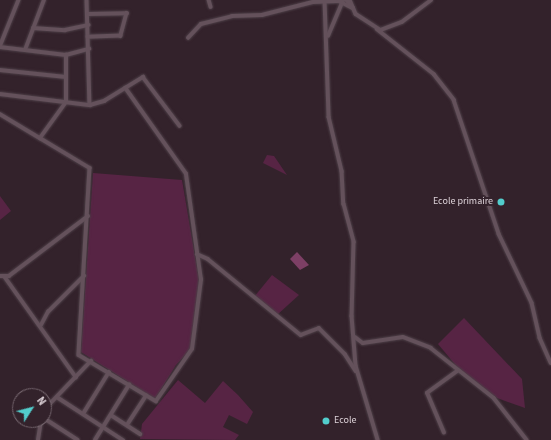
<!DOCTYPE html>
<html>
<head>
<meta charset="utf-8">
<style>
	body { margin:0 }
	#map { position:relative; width:551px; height:440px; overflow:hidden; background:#33222b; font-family:"Source Sans 3",sans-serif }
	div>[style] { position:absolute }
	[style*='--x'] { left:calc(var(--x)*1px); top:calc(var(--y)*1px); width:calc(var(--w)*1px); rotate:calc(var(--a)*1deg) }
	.green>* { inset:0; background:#572444 }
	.water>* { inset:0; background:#7d3f65 }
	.roads { filter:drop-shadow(0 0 1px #4d3f47) drop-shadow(0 0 1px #4d3f47) }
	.street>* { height:3.5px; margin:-1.75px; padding:0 1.75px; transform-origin:1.75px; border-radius:1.75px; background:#64515b }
	.dots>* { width:11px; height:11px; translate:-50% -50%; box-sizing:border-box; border:2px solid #33222b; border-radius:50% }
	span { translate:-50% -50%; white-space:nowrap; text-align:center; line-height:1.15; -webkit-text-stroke:4px #33222b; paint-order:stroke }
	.poi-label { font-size:10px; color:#ddd2d8 }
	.right { translate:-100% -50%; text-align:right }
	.left { translate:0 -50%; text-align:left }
	.north { position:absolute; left:12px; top:388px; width:40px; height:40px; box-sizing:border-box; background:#33222b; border:1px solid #776870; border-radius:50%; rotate:54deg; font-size:11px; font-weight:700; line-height:16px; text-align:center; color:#ddd2d8 }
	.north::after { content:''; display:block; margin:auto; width:14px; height:18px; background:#52cdcc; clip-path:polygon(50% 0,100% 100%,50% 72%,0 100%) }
</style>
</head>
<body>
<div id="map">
	<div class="green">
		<i style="clip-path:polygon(267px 155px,274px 156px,287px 175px,263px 163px)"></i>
		<i style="clip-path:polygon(93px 173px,182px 180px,199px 280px,190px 350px,176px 365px,155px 399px,81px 352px)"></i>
		<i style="clip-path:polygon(0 196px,11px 211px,0 220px)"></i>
		<i style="clip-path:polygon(272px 275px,299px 295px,277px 315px,254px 297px)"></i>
		<i style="clip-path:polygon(464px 318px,522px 379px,525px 408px,497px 398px,463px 374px,438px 344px)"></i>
		<i style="clip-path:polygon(178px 380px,205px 403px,223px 381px,238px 395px,253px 412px,247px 424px,229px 415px,223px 427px,239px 435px,235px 440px,140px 439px,142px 424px)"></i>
	</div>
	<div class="water">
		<i style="clip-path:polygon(297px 252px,309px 265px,300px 270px,290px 259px)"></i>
	</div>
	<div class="roads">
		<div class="street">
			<i style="--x:19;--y:0;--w:51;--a:112"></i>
			<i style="--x:0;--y:47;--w:66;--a:6.9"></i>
			<i style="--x:66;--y:55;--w:24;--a:-15"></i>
			<i style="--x:87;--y:0;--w:105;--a:88.4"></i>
			<i style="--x:209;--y:0;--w:7;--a:74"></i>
			<i style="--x:325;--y:0;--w:117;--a:88"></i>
			<i style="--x:329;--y:117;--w:56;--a:76.5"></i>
			<i style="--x:342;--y:171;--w:33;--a:87"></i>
			<i style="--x:344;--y:204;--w:39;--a:75"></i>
			<i style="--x:354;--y:242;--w:74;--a:91.5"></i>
			<i style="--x:352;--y:316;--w:50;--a:85.4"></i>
			<i style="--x:356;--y:366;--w:77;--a:73.4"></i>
			<i style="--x:350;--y:0;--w:15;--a:67"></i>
			<i style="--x:356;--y:14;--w:30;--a:33"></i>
			<i style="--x:381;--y:30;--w:22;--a:-21"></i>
			<i style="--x:402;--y:22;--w:36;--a:-37"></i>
			<i style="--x:88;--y:14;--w:39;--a:-1"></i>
			<i style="--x:127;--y:13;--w:24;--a:105"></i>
			<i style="--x:121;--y:36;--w:33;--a:178"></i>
			<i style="--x:33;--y:28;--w:32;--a:4"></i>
			<i style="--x:65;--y:30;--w:24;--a:-12"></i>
			<i style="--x:377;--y:29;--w:73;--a:38.3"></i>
			<i style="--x:434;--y:74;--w:33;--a:52"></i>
			<i style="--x:454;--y:100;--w:141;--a:71.4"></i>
			<i style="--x:499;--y:234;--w:76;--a:64.4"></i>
			<i style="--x:532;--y:303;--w:36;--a:77"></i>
			<i style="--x:540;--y:338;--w:27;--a:66"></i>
			<i style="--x:328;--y:36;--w:39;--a:-67"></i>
			<i style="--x:188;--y:38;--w:19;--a:-47"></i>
			<i style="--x:201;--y:24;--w:32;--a:-14"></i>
			<i style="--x:232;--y:16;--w:30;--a:-2"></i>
			<i style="--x:262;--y:15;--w:53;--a:-14.3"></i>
			<i style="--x:313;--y:2;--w:26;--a:-2"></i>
			<i style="--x:339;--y:1;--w:16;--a:27"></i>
			<i style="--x:353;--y:8;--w:11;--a:-131"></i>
			<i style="--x:25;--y:50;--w:53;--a:-69.2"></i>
			<i style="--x:0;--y:70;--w:66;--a:6.1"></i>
			<i style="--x:0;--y:94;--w:91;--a:7"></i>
			<i style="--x:90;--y:105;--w:15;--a:-16"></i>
			<i style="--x:104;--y:101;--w:46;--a:-31.6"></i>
			<i style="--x:143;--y:77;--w:61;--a:52.9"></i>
			<i style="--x:0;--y:114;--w:47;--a:31"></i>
			<i style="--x:40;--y:138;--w:44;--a:-54.2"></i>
			<i style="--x:66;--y:102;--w:47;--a:-90"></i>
			<i style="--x:40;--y:138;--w:58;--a:31"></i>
			<i style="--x:90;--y:168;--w:187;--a:93.4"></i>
			<i style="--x:79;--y:355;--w:90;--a:30.9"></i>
			<i style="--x:156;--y:401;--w:63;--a:-55.3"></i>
			<i style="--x:192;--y:349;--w:70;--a:-82.6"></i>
			<i style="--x:201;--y:280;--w:107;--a:-98.1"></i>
			<i style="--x:186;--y:174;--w:105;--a:-125.3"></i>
			<i style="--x:197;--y:254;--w:12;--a:24"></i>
			<i style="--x:208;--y:259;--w:120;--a:39.3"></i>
			<i style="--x:301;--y:335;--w:19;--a:-21"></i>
			<i style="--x:319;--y:328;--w:37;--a:45"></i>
			<i style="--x:345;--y:354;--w:20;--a:57"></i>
			<i style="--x:0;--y:276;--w:9;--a:0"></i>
			<i style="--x:9;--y:276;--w:99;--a:-37.2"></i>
			<i style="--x:5;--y:277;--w:123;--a:54.6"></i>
			<i style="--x:41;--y:325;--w:15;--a:-62"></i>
			<i style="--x:48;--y:312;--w:51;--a:-45"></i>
			<i style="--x:355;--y:337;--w:10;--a:37"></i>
			<i style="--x:363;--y:343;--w:40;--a:-8.5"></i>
			<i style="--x:403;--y:337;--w:30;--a:21"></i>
			<i style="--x:431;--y:348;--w:80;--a:38.4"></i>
			<i style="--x:494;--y:398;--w:53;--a:51.8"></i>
			<i style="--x:57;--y:397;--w:79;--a:33.1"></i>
			<i style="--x:44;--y:410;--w:68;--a:-46.2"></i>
			<i style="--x:83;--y:414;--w:49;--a:-58.2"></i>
			<i style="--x:111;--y:415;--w:35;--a:33"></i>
			<i style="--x:44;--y:418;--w:40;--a:32.9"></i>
			<i style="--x:127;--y:425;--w:35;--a:-57"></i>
			<i style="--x:444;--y:433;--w:43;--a:-113"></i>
			<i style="--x:427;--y:393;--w:37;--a:-36"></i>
			<i style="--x:38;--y:440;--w:20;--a:-81"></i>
			<i style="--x:95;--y:440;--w:65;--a:-58.3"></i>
		</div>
	</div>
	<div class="dots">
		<i style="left:501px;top:202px;background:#52cdcc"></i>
		<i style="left:326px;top:421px;background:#52cdcc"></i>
	</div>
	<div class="poi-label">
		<span class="right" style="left:493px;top:202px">Ecole primaire</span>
		<span class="left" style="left:334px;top:421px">Ecole</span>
	</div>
	<div class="north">N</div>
</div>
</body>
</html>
